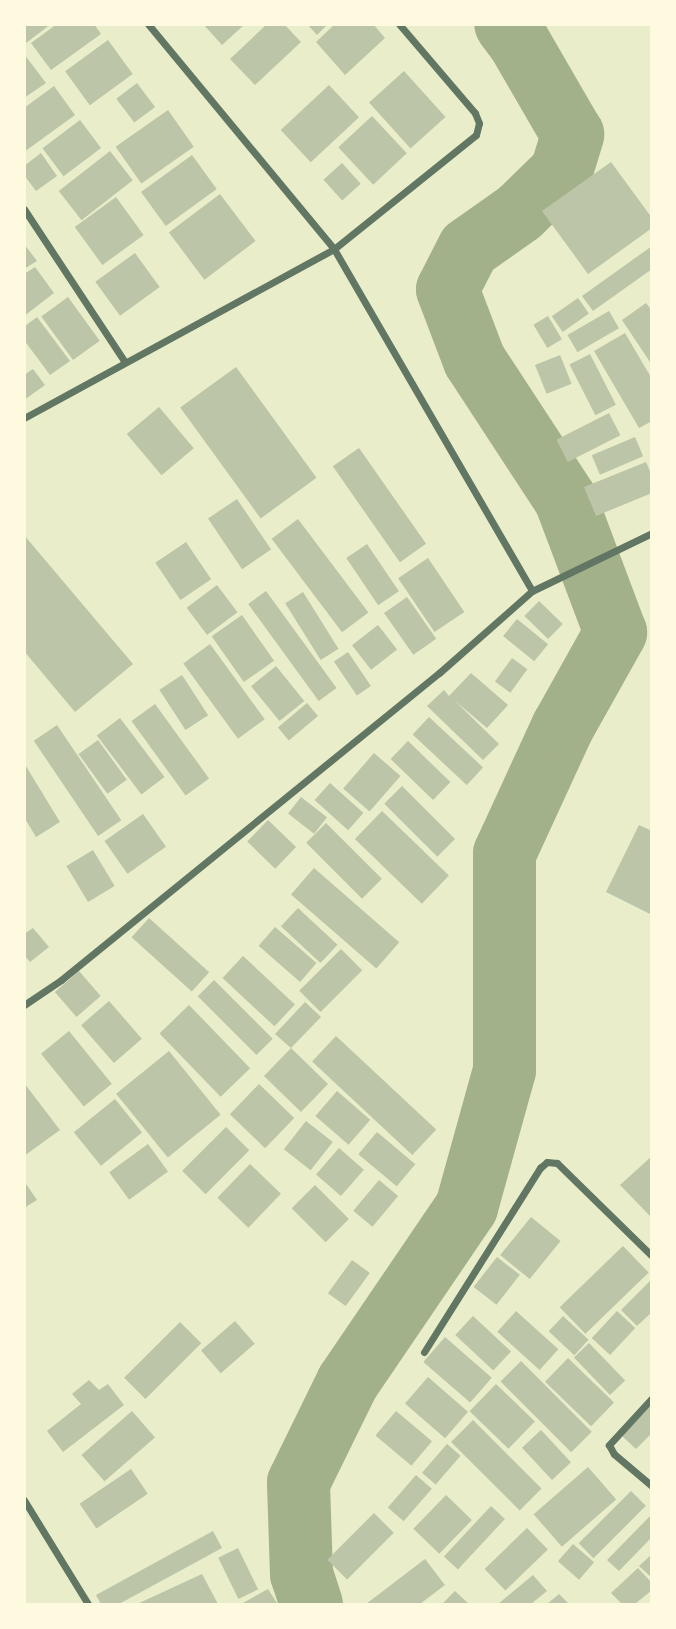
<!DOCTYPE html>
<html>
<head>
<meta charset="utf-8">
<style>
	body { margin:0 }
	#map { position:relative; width:676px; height:1629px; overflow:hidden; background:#e9edc9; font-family:"Roboto Condensed",sans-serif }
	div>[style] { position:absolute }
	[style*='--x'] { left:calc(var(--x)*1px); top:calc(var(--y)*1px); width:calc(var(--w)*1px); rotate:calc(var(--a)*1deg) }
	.river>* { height:63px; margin:-31.5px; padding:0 31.5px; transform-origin:31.5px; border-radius:31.5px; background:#a3b18a }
	.building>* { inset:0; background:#bcc5a7; transform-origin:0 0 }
	.minor>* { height:7px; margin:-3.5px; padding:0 3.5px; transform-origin:3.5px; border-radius:3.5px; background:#617663 }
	span { translate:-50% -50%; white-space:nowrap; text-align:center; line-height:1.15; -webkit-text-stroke:5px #fefae0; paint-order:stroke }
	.frame { position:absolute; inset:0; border:26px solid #fefae0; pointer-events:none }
</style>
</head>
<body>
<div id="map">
	<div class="river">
		<i style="--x:311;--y:1604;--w:32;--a:-108"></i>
		<i style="--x:301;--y:1574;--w:92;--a:-91.9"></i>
		<i style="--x:298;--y:1482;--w:111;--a:-63.9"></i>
		<i style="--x:347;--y:1382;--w:212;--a:-55.8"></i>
		<i style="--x:466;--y:1207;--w:142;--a:-74.5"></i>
		<i style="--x:504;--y:1070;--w:217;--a:-90"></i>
		<i style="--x:504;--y:853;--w:139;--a:-65.3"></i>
		<i style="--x:562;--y:727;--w:109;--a:-60.8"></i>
		<i style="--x:615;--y:632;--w:142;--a:-110.6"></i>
		<i style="--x:565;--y:499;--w:166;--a:-123.2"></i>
		<i style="--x:474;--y:360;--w:76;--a:-110.8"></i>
		<i style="--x:447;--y:289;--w:46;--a:-62.9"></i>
		<i style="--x:468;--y:248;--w:62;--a:-35.2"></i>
		<i style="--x:519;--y:212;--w:59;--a:-44.3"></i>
		<i style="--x:561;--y:171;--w:39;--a:-73"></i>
		<i style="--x:572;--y:134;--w:108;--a:-120.1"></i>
		<i style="--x:518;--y:41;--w:21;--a:-127"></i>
	</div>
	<div class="building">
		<i style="clip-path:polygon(24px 24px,51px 24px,26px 43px)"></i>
		<i style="clip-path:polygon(57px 24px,94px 24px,101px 34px,51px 70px,31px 43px)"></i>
		<i style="clip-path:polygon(203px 24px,245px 24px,222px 45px)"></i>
		<i style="clip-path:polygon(267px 24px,284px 24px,301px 42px,255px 85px,230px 59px)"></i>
		<i style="clip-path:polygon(307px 24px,328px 24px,317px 35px)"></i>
		<i style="clip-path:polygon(335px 24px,373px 24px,385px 38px,345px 75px,316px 42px)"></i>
		<i style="left:108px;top:40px;width:42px;height:53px;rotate:54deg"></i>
		<i style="clip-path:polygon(24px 54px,46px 83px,24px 98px)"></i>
		<i style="left:404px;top:71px;width:62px;height:47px;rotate:48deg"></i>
		<i style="left:137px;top:83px;width:30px;height:26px;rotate:53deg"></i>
		<i style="left:329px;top:85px;width:44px;height:66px;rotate:47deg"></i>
		<i style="clip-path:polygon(54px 86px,75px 115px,24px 152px,24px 108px)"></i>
		<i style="left:168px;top:110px;width:45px;height:64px;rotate:55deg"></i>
		<i style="left:372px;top:116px;width:51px;height:46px;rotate:47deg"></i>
		<i style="left:80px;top:120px;width:35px;height:47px;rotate:53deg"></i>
		<i style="left:110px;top:151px;width:37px;height:65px;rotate:52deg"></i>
		<i style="clip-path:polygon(41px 153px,57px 176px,36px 191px,24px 175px,24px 166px)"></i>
		<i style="left:192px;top:155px;width:42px;height:63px;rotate:54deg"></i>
		<i style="clip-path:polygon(611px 162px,652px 218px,652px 228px,588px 274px,542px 211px)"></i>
		<i style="left:342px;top:163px;width:28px;height:25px;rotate:48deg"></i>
		<i style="left:220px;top:194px;width:59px;height:64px;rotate:53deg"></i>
		<i style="left:116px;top:197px;width:47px;height:51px;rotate:54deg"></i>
		<i style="clip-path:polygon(24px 244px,37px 261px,24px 269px)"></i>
		<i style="clip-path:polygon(652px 246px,652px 269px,593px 311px,582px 296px)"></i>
		<i style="left:135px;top:253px;width:42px;height:49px;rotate:54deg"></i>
		<i style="clip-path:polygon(35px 267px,54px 293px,24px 316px,24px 274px)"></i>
		<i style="left:68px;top:297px;width:54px;height:33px;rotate:54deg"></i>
		<i style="left:578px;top:298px;width:19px;height:32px;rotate:55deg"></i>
		<i style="clip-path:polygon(646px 303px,652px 311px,652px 365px,622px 320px)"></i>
		<i style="left:609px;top:311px;width:20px;height:48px;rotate:60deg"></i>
		<i style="left:548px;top:316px;width:27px;height:17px;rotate:59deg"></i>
		<i style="clip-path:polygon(37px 317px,70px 361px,50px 375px,24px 340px,24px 327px)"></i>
		<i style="clip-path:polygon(625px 333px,652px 379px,652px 421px,639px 428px,594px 351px)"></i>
		<i style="left:590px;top:354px;width:57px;height:23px;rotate:63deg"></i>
		<i style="left:560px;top:355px;width:31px;height:27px;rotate:68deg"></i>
		<i style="left:236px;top:367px;width:137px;height:69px;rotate:54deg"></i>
		<i style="clip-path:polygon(33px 369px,45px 385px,24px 400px,24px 375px)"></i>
		<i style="left:159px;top:407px;width:54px;height:42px;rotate:50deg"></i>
		<i style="left:609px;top:413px;width:25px;height:59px;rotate:63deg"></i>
		<i style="left:635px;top:437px;width:21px;height:47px;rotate:67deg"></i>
		<i style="left:359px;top:448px;width:117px;height:32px;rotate:55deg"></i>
		<i style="clip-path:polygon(646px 462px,652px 476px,652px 493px,596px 516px,584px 487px)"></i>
		<i style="left:237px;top:499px;width:61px;height:35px;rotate:56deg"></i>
		<i style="left:298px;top:519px;width:117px;height:33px;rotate:53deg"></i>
		<i style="clip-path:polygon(24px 535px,133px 664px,75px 712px,24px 651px)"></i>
		<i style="left:186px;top:542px;width:45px;height:37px;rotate:56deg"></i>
		<i style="left:367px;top:544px;width:57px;height:25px;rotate:56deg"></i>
		<i style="left:428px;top:558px;width:65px;height:36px;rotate:56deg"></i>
		<i style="left:217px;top:585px;width:34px;height:38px;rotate:53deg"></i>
		<i style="left:266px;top:591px;width:120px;height:22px;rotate:54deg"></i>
		<i style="left:303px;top:592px;width:67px;height:21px;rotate:58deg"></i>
		<i style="left:407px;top:597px;width:51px;height:28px;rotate:55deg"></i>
		<i style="left:539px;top:601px;width:33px;height:21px;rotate:44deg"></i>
		<i style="left:242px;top:615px;width:56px;height:37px;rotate:55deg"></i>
		<i style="left:517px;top:619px;width:40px;height:22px;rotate:39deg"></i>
		<i style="left:378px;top:625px;width:31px;height:33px;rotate:52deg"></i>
		<i style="left:210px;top:644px;width:93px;height:33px;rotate:54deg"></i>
		<i style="left:348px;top:652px;width:41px;height:17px;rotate:56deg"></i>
		<i style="left:512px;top:658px;width:19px;height:29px;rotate:36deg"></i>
		<i style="left:276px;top:666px;width:45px;height:32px;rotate:51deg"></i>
		<i style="clip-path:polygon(471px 673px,508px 705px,487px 728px,454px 700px,499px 744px,483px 760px,427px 706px,444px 690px,449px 696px)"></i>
		<i style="left:182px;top:675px;width:48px;height:27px;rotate:57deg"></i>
		<i style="left:307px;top:703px;width:17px;height:38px;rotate:50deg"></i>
		<i style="left:155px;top:704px;width:92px;height:29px;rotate:54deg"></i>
		<i style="left:429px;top:717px;width:74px;height:24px;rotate:43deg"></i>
		<i style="left:120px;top:718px;width:74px;height:29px;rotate:53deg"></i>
		<i style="left:57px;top:725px;width:115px;height:28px;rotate:56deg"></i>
		<i style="left:98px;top:740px;width:49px;height:24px;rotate:54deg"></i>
		<i style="left:408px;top:741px;width:59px;height:25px;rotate:44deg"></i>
		<i style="left:374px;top:753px;width:35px;height:47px;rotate:41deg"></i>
		<i style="clip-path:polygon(24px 763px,60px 822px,36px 837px,24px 817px)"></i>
		<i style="left:330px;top:783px;width:45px;height:23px;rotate:42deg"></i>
		<i style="left:402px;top:786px;width:75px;height:25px;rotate:45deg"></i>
		<i style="left:301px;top:797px;width:33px;height:21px;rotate:38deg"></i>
		<i style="left:382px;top:811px;width:93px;height:39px;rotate:44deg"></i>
		<i style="left:143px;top:814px;width:40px;height:47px;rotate:55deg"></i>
		<i style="left:268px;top:820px;width:39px;height:30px;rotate:44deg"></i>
		<i style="left:326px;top:823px;width:79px;height:28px;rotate:45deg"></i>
		<i style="clip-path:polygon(639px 825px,652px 831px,652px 915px,606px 892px)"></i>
		<i style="left:93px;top:850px;width:42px;height:31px;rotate:59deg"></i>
		<i style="left:314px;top:868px;width:113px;height:35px;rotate:41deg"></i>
		<i style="left:298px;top:908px;width:54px;height:25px;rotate:43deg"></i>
		<i style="left:149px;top:918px;width:81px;height:26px;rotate:42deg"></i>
		<i style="left:275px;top:927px;width:55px;height:25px;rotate:41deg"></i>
		<i style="clip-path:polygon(33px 928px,49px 947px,30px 962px,24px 955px,24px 934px)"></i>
		<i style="left:341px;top:949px;width:30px;height:59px;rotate:45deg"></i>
		<i style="left:243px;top:956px;width:71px;height:30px;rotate:43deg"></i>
		<i style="left:79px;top:971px;width:33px;height:32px;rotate:49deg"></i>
		<i style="left:214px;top:980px;width:83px;height:23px;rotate:45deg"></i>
		<i style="left:109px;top:1001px;width:50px;height:37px;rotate:49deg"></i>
		<i style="clip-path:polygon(305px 1002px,321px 1017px,291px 1048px,328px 1084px,301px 1112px,264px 1076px,291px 1048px,275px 1034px)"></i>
		<i style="left:189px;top:1005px;width:88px;height:41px;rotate:46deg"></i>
		<i style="left:69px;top:1031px;width:68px;height:36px;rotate:51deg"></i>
		<i style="left:336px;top:1036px;width:137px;height:35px;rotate:43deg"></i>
		<i style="left:169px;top:1051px;width:82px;height:68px;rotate:51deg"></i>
		<i style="clip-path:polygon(24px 1083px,60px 1130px,24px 1156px)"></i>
		<i style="left:259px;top:1084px;width:49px;height:42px;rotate:44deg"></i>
		<i style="left:337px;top:1091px;width:44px;height:33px;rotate:41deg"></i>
		<i style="left:115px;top:1099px;width:43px;height:53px;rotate:51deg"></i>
		<i style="left:306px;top:1121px;width:34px;height:36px;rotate:38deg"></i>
		<i style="left:226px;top:1127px;width:33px;height:62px;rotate:45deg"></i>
		<i style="left:377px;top:1132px;width:50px;height:29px;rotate:40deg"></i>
		<i style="left:148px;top:1144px;width:34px;height:48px;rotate:54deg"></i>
		<i style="left:339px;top:1148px;width:33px;height:35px;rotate:41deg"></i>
		<i style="clip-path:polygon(652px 1156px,652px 1214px,650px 1216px,620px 1185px)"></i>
		<i style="left:250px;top:1164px;width:43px;height:47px;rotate:44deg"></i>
		<i style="left:379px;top:1180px;width:25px;height:40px;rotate:40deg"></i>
		<i style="clip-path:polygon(24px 1181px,37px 1200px,24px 1208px)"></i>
		<i style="left:315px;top:1185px;width:48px;height:33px;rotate:45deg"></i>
		<i style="left:531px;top:1217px;width:38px;height:49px;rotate:39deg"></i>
		<i style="left:623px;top:1246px;width:37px;height:88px;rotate:46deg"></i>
		<i style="left:497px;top:1257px;width:29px;height:38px;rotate:38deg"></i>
		<i style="left:352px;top:1260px;width:22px;height:41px;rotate:36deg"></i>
		<i style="clip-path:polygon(652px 1279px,652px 1312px,637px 1326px,621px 1310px)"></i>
		<i style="left:516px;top:1311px;width:57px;height:28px;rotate:42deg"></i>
		<i style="left:617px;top:1311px;width:25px;height:37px;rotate:43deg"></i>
		<i style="left:473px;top:1316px;width:52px;height:26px;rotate:43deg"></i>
		<i style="left:563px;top:1316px;width:35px;height:21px;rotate:43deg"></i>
		<i style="left:235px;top:1321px;width:30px;height:45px;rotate:49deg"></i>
		<i style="left:180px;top:1322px;width:30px;height:79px;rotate:45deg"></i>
		<i style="left:445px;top:1337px;width:62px;height:33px;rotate:41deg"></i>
		<i style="left:589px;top:1343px;width:52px;height:21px;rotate:46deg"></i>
		<i style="left:568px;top:1358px;width:64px;height:33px;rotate:44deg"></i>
		<i style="left:521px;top:1361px;width:100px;height:29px;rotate:45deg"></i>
		<i style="left:428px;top:1377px;width:53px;height:35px;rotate:41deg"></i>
		<i style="clip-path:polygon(89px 1380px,99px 1390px,108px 1384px,124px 1405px,63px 1452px,47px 1431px,81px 1404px,72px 1394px)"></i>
		<i style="left:496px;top:1384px;width:54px;height:38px;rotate:44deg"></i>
		<i style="clip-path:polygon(652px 1403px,652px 1433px,636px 1449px,622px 1436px)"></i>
		<i style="left:132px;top:1411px;width:35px;height:67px;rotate:49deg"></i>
		<i style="left:396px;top:1411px;width:47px;height:32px;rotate:40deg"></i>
		<i style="left:473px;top:1420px;width:97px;height:31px;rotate:45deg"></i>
		<i style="left:541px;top:1430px;width:44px;height:26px;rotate:47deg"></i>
		<i style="left:447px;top:1444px;width:18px;height:38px;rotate:41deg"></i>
		<i style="left:588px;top:1467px;width:43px;height:72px;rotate:49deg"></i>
		<i style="left:131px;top:1469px;width:30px;height:62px;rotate:56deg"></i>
		<i style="left:416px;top:1475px;width:21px;height:43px;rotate:41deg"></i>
		<i style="left:631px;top:1491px;width:21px;height:74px;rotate:45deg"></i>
		<i style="left:446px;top:1495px;width:36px;height:47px;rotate:44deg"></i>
		<i style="left:491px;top:1506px;width:19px;height:69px;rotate:43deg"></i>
		<i style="left:374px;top:1513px;width:28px;height:66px;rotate:45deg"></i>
		<i style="clip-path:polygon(652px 1514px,652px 1537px,619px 1571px,607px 1560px)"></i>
		<i style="left:527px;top:1528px;width:30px;height:59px;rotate:46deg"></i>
		<i style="clip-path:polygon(213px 1531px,222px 1548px,119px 1604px,101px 1604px,96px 1595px)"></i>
		<i style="left:573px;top:1544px;width:28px;height:23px;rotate:41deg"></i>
		<i style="left:238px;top:1548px;width:46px;height:22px;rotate:64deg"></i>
		<i style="clip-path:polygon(652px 1554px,652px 1578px,639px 1566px)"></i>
		<i style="clip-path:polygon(425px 1559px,445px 1585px,420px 1604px,366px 1604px)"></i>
		<i style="clip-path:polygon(638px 1568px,652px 1583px,652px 1590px,635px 1604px,622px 1604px,611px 1593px)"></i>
		<i style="clip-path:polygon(202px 1574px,218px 1604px,137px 1604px)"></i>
		<i style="clip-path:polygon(533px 1575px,547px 1591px,531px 1604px,498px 1604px)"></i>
		<i style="clip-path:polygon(268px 1589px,277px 1603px,241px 1604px)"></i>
		<i style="clip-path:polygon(455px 1591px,469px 1604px,442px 1604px)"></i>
		<i style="clip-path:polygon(559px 1594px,569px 1604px,547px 1604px)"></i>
	</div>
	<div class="minor">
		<i style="--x:148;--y:24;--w:292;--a:50.4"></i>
		<i style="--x:334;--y:249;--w:395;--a:59.9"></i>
		<i style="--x:24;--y:209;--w:183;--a:56.6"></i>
		<i style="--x:24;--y:418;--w:353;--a:-28.6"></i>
		<i style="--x:334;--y:249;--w:182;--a:-38.8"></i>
		<i style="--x:476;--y:135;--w:12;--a:-76"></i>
		<i style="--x:479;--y:123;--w:11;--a:-112"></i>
		<i style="--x:475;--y:113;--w:117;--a:-130.5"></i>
		<i style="--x:24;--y:1005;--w:45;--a:-34"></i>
		<i style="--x:61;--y:980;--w:487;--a:-39.1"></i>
		<i style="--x:439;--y:673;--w:124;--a:-41.4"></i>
		<i style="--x:532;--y:591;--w:133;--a:-25.8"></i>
		<i style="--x:424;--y:1352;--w:218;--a:-57.8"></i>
		<i style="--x:540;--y:1168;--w:9;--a:-41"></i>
		<i style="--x:547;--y:1162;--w:10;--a:6"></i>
		<i style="--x:557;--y:1163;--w:133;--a:44.4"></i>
		<i style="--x:652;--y:1398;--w:64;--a:132.5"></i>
		<i style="--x:609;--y:1445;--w:10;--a:61"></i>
		<i style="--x:614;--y:1454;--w:50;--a:40.1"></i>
		<i style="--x:24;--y:1500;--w:122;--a:58.4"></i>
	</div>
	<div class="frame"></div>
</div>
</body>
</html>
